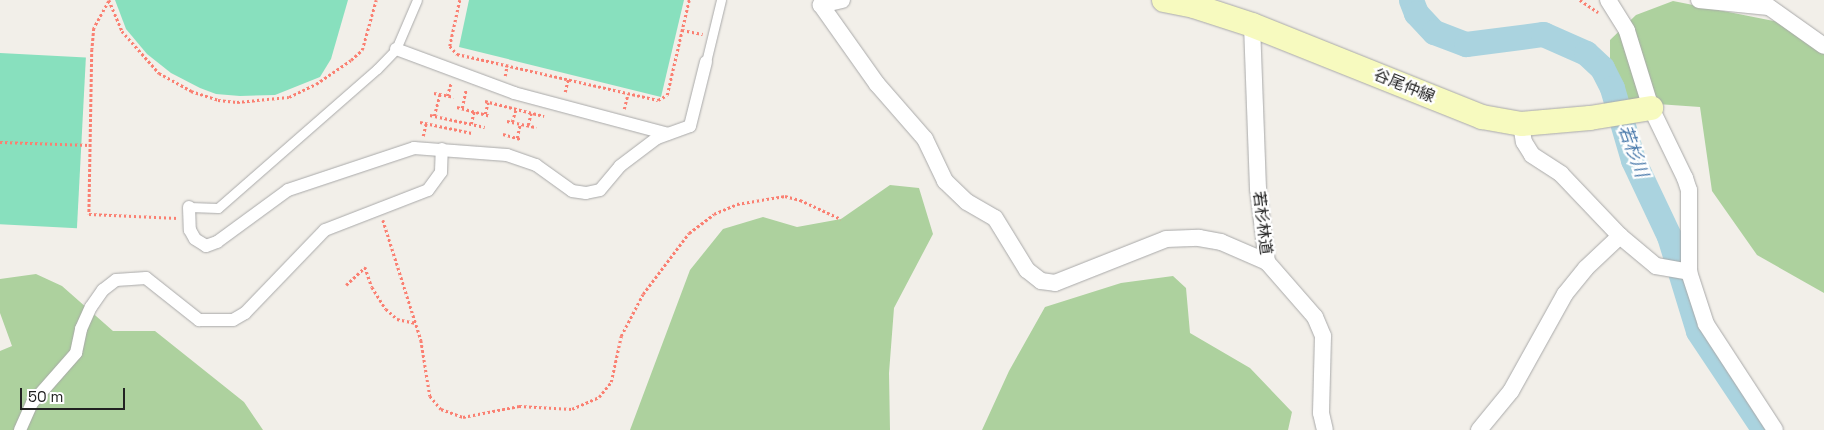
<!DOCTYPE html>
<html>
<head>
<meta charset="utf-8">
<style>
	body { margin:0 }
	#map { position:relative; width:1824px; height:430px; overflow:hidden; background:#f2efe9; font-family:"Space Grotesk","Noto Sans JP",sans-serif }
	div>[style] { position:absolute }
	[style*='--x'] { left:calc(var(--x)*1px); top:calc(var(--y)*1px); width:calc(var(--w)*1px); rotate:calc(var(--a)*1deg) }
	.forest>* { inset:0; background:#add19e }
	.pitch>* { inset:0; background:#88e0be; transform-origin:0 0 }
	.river>* { height:25px; margin:-12.5px; padding:0 12.5px; transform-origin:12.5px; border-radius:12.5px; background:#aad3df }
	.path>* { height:2.5px; margin-top:-1.25px; transform-origin:0; background:repeating-linear-gradient(90deg,#fa8072 0 2.5px,transparent 0 5px) }
	.roads { filter:drop-shadow(0 0 1px #a9a9a9) drop-shadow(0 0 1px #a9a9a9) }
	.service>* { height:9px; margin:-4.5px; padding:0 4.5px; transform-origin:4.5px; border-radius:4.5px; background:#fff }
	.pedestrian>* { height:12px; margin:-6px; padding:0 6px; transform-origin:6px; border-radius:6px; background:#fff }
	.minor>* { height:16px; margin:-8px; padding:0 8px; transform-origin:8px; border-radius:8px; background:#fff }
	.secondary>* { height:24px; margin:-12px; padding:0 12px; transform-origin:12px; border-radius:12px; background:#f7fabf }
	span { translate:-50% -50%; white-space:nowrap; text-align:center; line-height:1.15; -webkit-text-stroke:4.5px #fff; paint-order:stroke }
	.street-label { font-size:16px; color:#222 }
	.water-label { font-size:18px; color:#4a7aab; font-style:italic }
	.scale { position:absolute; left:20px; top:388px; width:105px; height:22px; box-sizing:border-box; border:2px solid #222; border-top:0; padding-left:6px; font-size:15px; line-height:18px; white-space:nowrap; color:#222; -webkit-text-stroke:4px #fff; paint-order:stroke }
</style>
</head>
<body>
<div id="map">
	<div class="forest">
		<i style="clip-path:polygon(1673px 1px,1784px 23px,1824px 47px,1824px 293px,1757px 255px,1712px 191px,1700px 107px,1629px 102px,1610px 63px,1610px 40px,1636px 15px)"></i>
		<i style="clip-path:polygon(890px 185px,919px 188px,933px 234px,894px 308px,889px 373px,890px 430px,630px 430px,690px 270px,723px 229px,763px 217px,797px 227px,841px 219px)"></i>
		<i style="clip-path:polygon(36px 274px,62px 286px,113px 331px,155px 331px,244px 402px,263px 430px,0 430px,0 351px,12px 346px,0 313px,0 279px)"></i>
		<i style="clip-path:polygon(1173px 276px,1186px 288px,1190px 333px,1250px 368px,1292px 412px,1288px 430px,982px 430px,1009px 371px,1045px 307px,1121px 283px)"></i>
	</div>
	<div class="pitch">
		<i style="clip-path:polygon(115px 0,348px 0,331px 59px,320px 77px,275px 95px,240px 96px,216px 94px,200px 88px,171px 73px,147px 54px,126px 29px)"></i>
		<i style="clip-path:polygon(469px 0,684px 0,661px 97px,459px 47px)"></i>
		<i style="left:0;top:53px;width:86px;height:171px;rotate:3deg"></i>
	</div>
	<div class="river">
		<i style="--x:1411;--y:0;--w:14;--a:69"></i>
		<i style="--x:1416;--y:13;--w:26;--a:47"></i>
		<i style="--x:1434;--y:32;--w:34;--a:21"></i>
		<i style="--x:1466;--y:44;--w:78;--a:-7.4"></i>
		<i style="--x:1543;--y:34;--w:47;--a:23.8"></i>
		<i style="--x:1586;--y:53;--w:22;--a:43"></i>
		<i style="--x:1602;--y:68;--w:22;--a:63"></i>
		<i style="--x:1612;--y:88;--w:75;--a:73.7"></i>
		<i style="--x:1633;--y:160;--w:84;--a:64.7"></i>
		<i style="--x:1669;--y:236;--w:99;--a:73"></i>
		<i style="--x:1698;--y:331;--w:119;--a:56.3"></i>
	</div>
	<div class="path">
		<i style="--x:109;--y:0;--w:34;--a:67"></i>
		<i style="--x:122;--y:31;--w:56;--a:48.6"></i>
		<i style="--x:159;--y:73;--w:37;--a:29"></i>
		<i style="--x:191;--y:91;--w:28;--a:18"></i>
		<i style="--x:218;--y:100;--w:19;--a:6"></i>
		<i style="--x:237;--y:102;--w:52;--a:-5.5"></i>
		<i style="--x:289;--y:97;--w:30;--a:-26"></i>
		<i style="--x:316;--y:84;--w:42;--a:-34.4"></i>
		<i style="--x:351;--y:60;--w:15;--a:-42"></i>
		<i style="--x:362;--y:50;--w:52;--a:-74.4"></i>
		<i style="--x:460;--y:0;--w:47;--a:102.3"></i>
		<i style="--x:450;--y:46;--w:11;--a:49"></i>
		<i style="--x:457;--y:54;--w:206;--a:12.9"></i>
		<i style="--x:658;--y:100;--w:10;--a:-29"></i>
		<i style="--x:667;--y:95;--w:98;--a:-77"></i>
		<i style="--x:1580;--y:0;--w:22;--a:34"></i>
		<i style="--x:109;--y:1;--w:31;--a:119"></i>
		<i style="--x:94;--y:28;--w:21;--a:95"></i>
		<i style="--x:92;--y:49;--w:165;--a:91"></i>
		<i style="--x:89;--y:214;--w:89;--a:2.6"></i>
		<i style="--x:682;--y:30;--w:21;--a:11"></i>
		<i style="--x:505;--y:76;--w:11;--a:-80"></i>
		<i style="--x:565;--y:92;--w:13;--a:-77"></i>
		<i style="--x:434;--y:93;--w:20;--a:11"></i>
		<i style="--x:447;--y:96;--w:14;--a:-73"></i>
		<i style="--x:485;--y:101;--w:61;--a:14.3"></i>
		<i style="--x:457;--y:107;--w:34;--a:15"></i>
		<i style="--x:462;--y:108;--w:19;--a:-78"></i>
		<i style="--x:624;--y:109;--w:16;--a:-76"></i>
		<i style="--x:485;--y:114;--w:12;--a:-76"></i>
		<i style="--x:430;--y:115;--w:56;--a:12.3"></i>
		<i style="--x:434;--y:116;--w:23;--a:-75"></i>
		<i style="--x:507;--y:121;--w:30;--a:12"></i>
		<i style="--x:420;--y:122;--w:53;--a:11.9"></i>
		<i style="--x:512;--y:122;--w:14;--a:-73"></i>
		<i style="--x:471;--y:124;--w:13;--a:-77"></i>
		<i style="--x:528;--y:125;--w:12;--a:-76"></i>
		<i style="--x:503;--y:134;--w:19;--a:16"></i>
		<i style="--x:423;--y:136;--w:13;--a:-77"></i>
		<i style="--x:517;--y:138;--w:14;--a:-78"></i>
		<i style="--x:0;--y:142;--w:90;--a:1.9"></i>
		<i style="--x:383;--y:220;--w:126;--a:72.4"></i>
		<i style="--x:421;--y:340;--w:57;--a:80.9"></i>
		<i style="--x:430;--y:396;--w:17;--a:50"></i>
		<i style="--x:441;--y:409;--w:23;--a:20"></i>
		<i style="--x:463;--y:417;--w:57;--a:-11.1"></i>
		<i style="--x:519;--y:406;--w:53;--a:3.2"></i>
		<i style="--x:572;--y:409;--w:30;--a:-24"></i>
		<i style="--x:599;--y:397;--w:19;--a:-51"></i>
		<i style="--x:611;--y:382;--w:47;--a:-77.7"></i>
		<i style="--x:621;--y:336;--w:47;--a:-62.4"></i>
		<i style="--x:643;--y:294;--w:76;--a:-53"></i>
		<i style="--x:689;--y:233;--w:31;--a:-37"></i>
		<i style="--x:714;--y:214;--w:25;--a:-23"></i>
		<i style="--x:737;--y:204;--w:49;--a:-9.5"></i>
		<i style="--x:785;--y:196;--w:16;--a:15"></i>
		<i style="--x:800;--y:200;--w:45;--a:24.9"></i>
		<i style="--x:346;--y:285;--w:26;--a:-43"></i>
		<i style="--x:365;--y:267;--w:21;--a:71"></i>
		<i style="--x:372;--y:287;--w:26;--a:58"></i>
		<i style="--x:386;--y:309;--w:15;--a:42"></i>
		<i style="--x:397;--y:319;--w:19;--a:12"></i>
	</div>
	<div class="roads">
		<div class="service">
			<i style="--x:706;--y:62;--w:64;--a:-76.4"></i>
			<i style="--x:189;--y:207;--w:29;--a:2"></i>
			<i style="--x:218;--y:208;--w:211;--a:-41.2"></i>
			<i style="--x:377;--y:69;--w:28;--a:-46"></i>
			<i style="--x:396;--y:49;--w:53;--a:-66.8"></i>
		</div>
		<div class="pedestrian">
			<i style="--x:396;--y:49;--w:126;--a:20.4"></i>
			<i style="--x:514;--y:93;--w:159;--a:14.9"></i>
			<i style="--x:189;--y:207;--w:23;--a:88"></i>
			<i style="--x:190;--y:230;--w:10;--a:61"></i>
			<i style="--x:195;--y:239;--w:13;--a:32"></i>
			<i style="--x:206;--y:246;--w:12;--a:-20"></i>
			<i style="--x:217;--y:242;--w:88;--a:-36.2"></i>
			<i style="--x:288;--y:190;--w:133;--a:-18.4"></i>
			<i style="--x:414;--y:148;--w:93;--a:4.3"></i>
			<i style="--x:507;--y:155;--w:31;--a:19"></i>
			<i style="--x:536;--y:165;--w:44;--a:35.8"></i>
			<i style="--x:572;--y:191;--w:14;--a:8"></i>
			<i style="--x:586;--y:193;--w:14;--a:-12"></i>
			<i style="--x:600;--y:190;--w:31;--a:-50"></i>
			<i style="--x:620;--y:166;--w:46;--a:-37.1"></i>
			<i style="--x:657;--y:138;--w:35;--a:-20"></i>
			<i style="--x:690;--y:126;--w:66;--a:-76"></i>
			<i style="--x:20;--y:430;--w:30;--a:-66"></i>
			<i style="--x:32;--y:403;--w:67;--a:-48.7"></i>
			<i style="--x:76;--y:353;--w:25;--a:-78"></i>
			<i style="--x:81;--y:329;--w:24;--a:-66"></i>
			<i style="--x:91;--y:307;--w:21;--a:-55"></i>
			<i style="--x:103;--y:290;--w:16;--a:-38"></i>
			<i style="--x:116;--y:280;--w:30;--a:-4"></i>
			<i style="--x:146;--y:278;--w:68;--a:38.4"></i>
			<i style="--x:199;--y:320;--w:34;--a:0"></i>
			<i style="--x:233;--y:320;--w:14;--a:-30"></i>
			<i style="--x:245;--y:313;--w:115;--a:-46.1"></i>
			<i style="--x:325;--y:230;--w:110;--a:-21.2"></i>
			<i style="--x:428;--y:190;--w:22;--a:-54"></i>
			<i style="--x:441;--y:172;--w:23;--a:-88"></i>
		</div>
		<div class="minor">
			<i style="--x:842;--y:0;--w:22;--a:167"></i>
			<i style="--x:821;--y:5;--w:97;--a:54.7"></i>
			<i style="--x:877;--y:84;--w:73;--a:48.9"></i>
			<i style="--x:925;--y:139;--w:47;--a:64.5"></i>
			<i style="--x:945;--y:181;--w:30;--a:44"></i>
			<i style="--x:967;--y:202;--w:32;--a:30"></i>
			<i style="--x:995;--y:218;--w:61;--a:58.4"></i>
			<i style="--x:1027;--y:270;--w:18;--a:38"></i>
			<i style="--x:1041;--y:281;--w:14;--a:8"></i>
			<i style="--x:1055;--y:283;--w:119;--a:-21.6"></i>
			<i style="--x:1166;--y:239;--w:33;--a:-2"></i>
			<i style="--x:1199;--y:238;--w:22;--a:10"></i>
			<i style="--x:1221;--y:242;--w:50;--a:23.5"></i>
			<i style="--x:1608;--y:0;--w:36;--a:58"></i>
			<i style="--x:1627;--y:31;--w:81;--a:72.7"></i>
			<i style="--x:1651;--y:108;--w:78;--a:64.1"></i>
			<i style="--x:1685;--y:178;--w:13;--a:72"></i>
			<i style="--x:1689;--y:190;--w:82;--a:90"></i>
			<i style="--x:1689;--y:272;--w:55;--a:71.9"></i>
			<i style="--x:1706;--y:324;--w:126;--a:56.9"></i>
			<i style="--x:1699;--y:0;--w:70;--a:5.7"></i>
			<i style="--x:1769;--y:7;--w:67;--a:35.3"></i>
			<i style="--x:1252;--y:25;--w:164;--a:87.9"></i>
			<i style="--x:1258;--y:189;--w:74;--a:83"></i>
			<i style="--x:1267;--y:262;--w:73;--a:48.9"></i>
			<i style="--x:1315;--y:317;--w:21;--a:67"></i>
			<i style="--x:1323;--y:336;--w:77;--a:91.5"></i>
			<i style="--x:1321;--y:413;--w:17;--a:77"></i>
			<i style="--x:1521;--y:124;--w:18;--a:81"></i>
			<i style="--x:1524;--y:142;--w:15;--a:58"></i>
			<i style="--x:1532;--y:155;--w:35;--a:33"></i>
			<i style="--x:1561;--y:174;--w:86;--a:46.4"></i>
			<i style="--x:1620;--y:236;--w:47;--a:39.8"></i>
			<i style="--x:1656;--y:266;--w:34;--a:10"></i>
			<i style="--x:1479;--y:430;--w:50;--a:-50.6"></i>
			<i style="--x:1511;--y:391;--w:111;--a:-60.9"></i>
			<i style="--x:1565;--y:294;--w:33;--a:-51"></i>
			<i style="--x:1586;--y:268;--w:47;--a:-43.3"></i>
		</div>
		<div class="secondary">
			<i style="--x:1164;--y:0;--w:31;--a:11"></i>
			<i style="--x:1194;--y:6;--w:61;--a:18.1"></i>
			<i style="--x:1252;--y:25;--w:248;--a:21.8"></i>
			<i style="--x:1482;--y:117;--w:40;--a:10"></i>
			<i style="--x:1521;--y:124;--w:69;--a:-5"></i>
			<i style="--x:1590;--y:118;--w:62;--a:-9.3"></i>
		</div>
	</div>
	<div class="street-label">
		<span style="left:1404px;top:86px;rotate:22deg">谷尾仲線</span>
		<span style="left:1262px;top:223px;rotate:83deg">若杉林道</span>
	</div>
	<div class="water-label">
		<span style="left:1633px;top:151px;rotate:70deg">若杉川</span>
	</div>
	<div class="scale">50 m</div>
</div>
</body>
</html>
